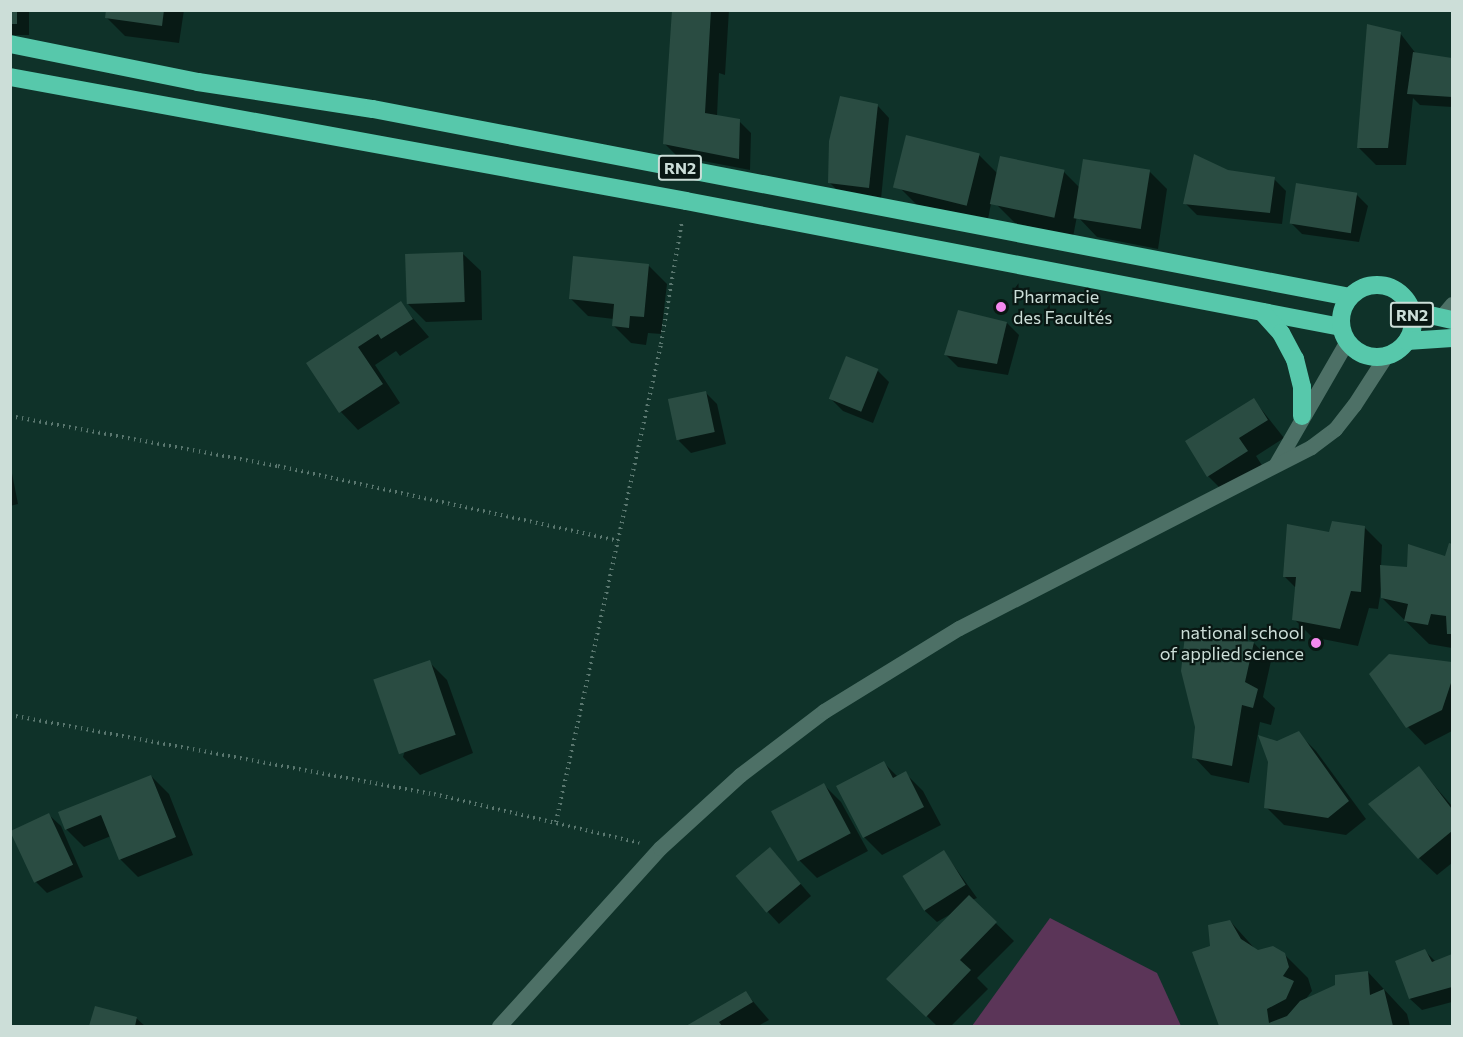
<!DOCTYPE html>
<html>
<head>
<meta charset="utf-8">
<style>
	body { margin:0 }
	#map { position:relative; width:1463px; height:1037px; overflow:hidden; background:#0f3229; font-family:Commissioner,sans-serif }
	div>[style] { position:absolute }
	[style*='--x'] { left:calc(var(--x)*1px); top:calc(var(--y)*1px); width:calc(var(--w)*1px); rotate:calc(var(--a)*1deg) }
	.green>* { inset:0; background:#5b3558 }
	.shadow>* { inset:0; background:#0007; transform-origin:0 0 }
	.building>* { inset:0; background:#2a4c42; transform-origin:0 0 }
	.path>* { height:4px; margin-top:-2px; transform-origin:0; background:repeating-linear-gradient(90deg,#5a776f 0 1.5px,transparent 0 6px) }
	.minor>* { height:15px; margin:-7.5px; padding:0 7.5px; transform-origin:7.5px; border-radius:7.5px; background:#4d7066 }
	.highway>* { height:18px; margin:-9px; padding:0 9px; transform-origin:9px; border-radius:9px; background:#57c8ab }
	.highway>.ring { margin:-9px; padding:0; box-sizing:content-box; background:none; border:18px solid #57c8ab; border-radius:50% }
	.dots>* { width:16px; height:16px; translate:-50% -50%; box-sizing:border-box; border:3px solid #091713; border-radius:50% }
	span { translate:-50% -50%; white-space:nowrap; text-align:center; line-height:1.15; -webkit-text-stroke:4.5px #091713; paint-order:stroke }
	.shield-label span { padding:2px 4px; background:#091713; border:2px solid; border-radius:4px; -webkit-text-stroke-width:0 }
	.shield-label { font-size:16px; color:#ccded8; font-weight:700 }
	.poi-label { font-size:18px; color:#ccded8 }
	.left { translate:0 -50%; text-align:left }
	.right { translate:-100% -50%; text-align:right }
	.frame { position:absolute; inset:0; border:12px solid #ccded8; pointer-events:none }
</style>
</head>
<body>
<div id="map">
	<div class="green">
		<i style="clip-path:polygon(1050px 918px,1157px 973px,1181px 1026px,972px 1026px)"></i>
	</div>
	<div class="shadow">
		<i style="left:10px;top:10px;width:19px;height:25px"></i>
		<i style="clip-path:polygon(108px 10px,184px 10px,179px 43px,125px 36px,107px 18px)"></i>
		<i style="clip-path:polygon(674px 10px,729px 10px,725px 75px,719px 73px,717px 116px,739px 121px,751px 133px,750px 170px,677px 156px,665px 144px)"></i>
		<i style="clip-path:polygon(1400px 33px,1417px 55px,1452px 60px,1452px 107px,1420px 105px,1413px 98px,1406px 165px,1376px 165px,1358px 147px)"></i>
		<i style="clip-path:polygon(878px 106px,889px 118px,881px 199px,842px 195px,830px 183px)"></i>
		<i style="clip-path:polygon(979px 155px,997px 173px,988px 219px,917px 205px,899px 187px)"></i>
		<i style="clip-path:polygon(1227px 171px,1274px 179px,1286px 191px,1282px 224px,1197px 215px,1185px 203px)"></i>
		<i style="clip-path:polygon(1064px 172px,1082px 190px,1150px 172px,1167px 189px,1158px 249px,1097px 237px,1077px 216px,1073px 237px,1015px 223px,997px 205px)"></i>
		<i style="clip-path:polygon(1356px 194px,1368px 206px,1359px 242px,1302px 234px,1290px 222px)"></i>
		<i style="clip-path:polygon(463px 254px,481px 271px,482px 320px,426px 322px,408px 304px)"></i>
		<i style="clip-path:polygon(649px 266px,667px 284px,661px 334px,648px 333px,646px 345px,631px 343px,613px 325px,614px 319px,588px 316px,570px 298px)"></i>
		<i style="clip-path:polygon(400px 303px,429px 337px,400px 356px,396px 351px,375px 365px,400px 403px,358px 430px,341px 412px,308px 364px)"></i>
		<i style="clip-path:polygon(1007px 323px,1019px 335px,1008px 375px,958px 367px,946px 355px)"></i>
		<i style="clip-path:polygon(877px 370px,889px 382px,873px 423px,843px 411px,831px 399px)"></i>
		<i style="clip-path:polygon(705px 392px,717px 404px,726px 444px,691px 453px,679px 441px)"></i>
		<i style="clip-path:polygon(1254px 400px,1284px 438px,1256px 456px,1265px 470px,1226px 494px,1208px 476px)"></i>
		<i style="clip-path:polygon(10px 463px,18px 504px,10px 506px)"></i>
		<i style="clip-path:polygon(1364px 527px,1382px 545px,1381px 567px,1409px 569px,1446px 558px,1452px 545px,1452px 648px,1429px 644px,1382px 598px,1382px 584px,1378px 609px,1369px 608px,1358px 646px,1312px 637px,1294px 619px,1297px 589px,1284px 576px,1330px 534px)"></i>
		<i style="clip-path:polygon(1254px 643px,1271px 661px,1263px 697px,1275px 708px,1271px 725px,1260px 722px,1249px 783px,1211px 775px,1194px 757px)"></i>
		<i style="clip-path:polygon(1390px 656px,1452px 663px,1452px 731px,1425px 745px,1408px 727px)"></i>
		<i style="clip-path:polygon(429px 662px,447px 680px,473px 753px,420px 775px,403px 757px)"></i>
		<i style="clip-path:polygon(1298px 733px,1316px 751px,1366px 819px,1346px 835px,1284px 825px,1266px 807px,1277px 743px)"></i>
		<i style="clip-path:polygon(884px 763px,898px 777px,905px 773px,923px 791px,941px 825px,882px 855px,864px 837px)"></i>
		<i style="clip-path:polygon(1419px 768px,1452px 806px,1452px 863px,1437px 875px,1419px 858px)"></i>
		<i style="clip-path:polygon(151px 776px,169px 794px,193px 855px,138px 877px,120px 859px,111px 836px,84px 847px,66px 829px)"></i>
		<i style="clip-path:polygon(823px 784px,841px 802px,868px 851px,817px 878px,800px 861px,773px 812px)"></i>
		<i style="clip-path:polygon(49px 815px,61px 826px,83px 877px,47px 893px,35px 881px)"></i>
		<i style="clip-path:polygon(944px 852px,977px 898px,972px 900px,1014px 941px,977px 978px,988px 989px,951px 1026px,937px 1026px,889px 979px,951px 914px,937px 922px,925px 911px)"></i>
		<i style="clip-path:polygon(781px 861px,811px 896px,779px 924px,768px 912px)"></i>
		<i style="clip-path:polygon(1230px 921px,1256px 950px,1284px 954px,1308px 978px,1312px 991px,1305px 1000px,1368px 972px,1407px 1014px,1410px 1026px,1221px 1026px,1194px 953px,1212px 947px)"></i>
		<i style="clip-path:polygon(1425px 951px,1436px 962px,1452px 956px,1452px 1002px,1422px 1010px,1410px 999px)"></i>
		<i style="clip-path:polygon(746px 993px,769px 1020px,758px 1026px,689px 1026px)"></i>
		<i style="clip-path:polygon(96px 1008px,136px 1018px,145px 1026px,91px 1026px)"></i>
	</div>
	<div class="building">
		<i style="left:10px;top:10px;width:7px;height:14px"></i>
		<i style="clip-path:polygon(106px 10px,164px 10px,162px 26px,105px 18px)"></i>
		<i style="clip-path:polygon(672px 10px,711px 10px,705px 113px,740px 119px,739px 159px,663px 144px)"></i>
		<i style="clip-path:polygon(1367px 24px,1401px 32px,1388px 148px,1357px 148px)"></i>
		<i style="clip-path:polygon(1413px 52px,1452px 58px,1452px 97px,1407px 94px)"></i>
		<i style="clip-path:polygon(840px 96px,878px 104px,869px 188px,828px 183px,829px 141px)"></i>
		<i style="left:906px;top:135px;width:76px;height:54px;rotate:14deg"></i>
		<i style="clip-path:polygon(1194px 154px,1228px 170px,1275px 177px,1270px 213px,1183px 204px)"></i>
		<i style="left:1000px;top:156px;width:66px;height:49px;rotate:12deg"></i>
		<i style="left:1083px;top:159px;width:68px;height:60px;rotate:9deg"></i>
		<i style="left:1296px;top:183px;width:62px;height:41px;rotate:9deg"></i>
		<i style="left:463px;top:252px;width:50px;height:58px;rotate:88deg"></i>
		<i style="clip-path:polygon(573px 256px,649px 264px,644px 317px,630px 316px,629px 328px,612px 326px,614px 304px,569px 299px)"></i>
		<i style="clip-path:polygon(401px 301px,413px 319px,381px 339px,378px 334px,358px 347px,383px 384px,339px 413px,306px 363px)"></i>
		<i style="clip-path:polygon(958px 310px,1007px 322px,997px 364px,944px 355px)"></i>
		<i style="left:846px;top:356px;width:35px;height:46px;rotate:22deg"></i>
		<i style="left:706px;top:391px;width:42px;height:39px;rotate:78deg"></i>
		<i style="clip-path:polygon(1254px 398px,1268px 420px,1239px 438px,1248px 451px,1207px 477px,1185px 441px)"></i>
		<i style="clip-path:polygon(1332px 521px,1365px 526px,1361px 592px,1351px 591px,1340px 629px,1292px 620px,1296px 577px,1283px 577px,1287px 524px,1329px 532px)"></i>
		<i style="clip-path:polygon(1449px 543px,1452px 544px,1452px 634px,1447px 634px,1446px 616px,1431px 614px,1428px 625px,1404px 621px,1408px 604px,1381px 598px,1380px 565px,1407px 567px,1408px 544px,1445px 556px)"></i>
		<i style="clip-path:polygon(1185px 635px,1254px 642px,1245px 682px,1258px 689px,1253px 708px,1242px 705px,1232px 766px,1192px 758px,1195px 727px,1181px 671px)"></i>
		<i style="clip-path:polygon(1389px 654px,1452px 662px,1452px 680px,1442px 710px,1406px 728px,1369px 674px)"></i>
		<i style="left:430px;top:660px;width:79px;height:60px;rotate:71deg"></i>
		<i style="clip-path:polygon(1299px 731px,1349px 801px,1328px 818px,1264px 808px,1268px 762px,1258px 735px,1277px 741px)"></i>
		<i style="clip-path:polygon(884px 761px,893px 778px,906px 771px,924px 807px,863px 838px,836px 786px)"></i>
		<i style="clip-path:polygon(1419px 766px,1452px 809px,1452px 831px,1418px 859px,1368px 804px)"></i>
		<i style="clip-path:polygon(151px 775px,176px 837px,119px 860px,101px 815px,65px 830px,58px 812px)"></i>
		<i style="left:824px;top:783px;width:57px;height:60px;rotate:62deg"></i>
		<i style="left:49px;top:813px;width:57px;height:43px;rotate:65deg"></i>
		<i style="left:770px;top:847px;width:48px;height:45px;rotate:50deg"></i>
		<i style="left:944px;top:850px;width:41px;height:49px;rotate:58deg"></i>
		<i style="clip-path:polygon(969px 895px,997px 922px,960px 960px,971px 970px,926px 1017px,886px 979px)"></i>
		<i style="clip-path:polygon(1230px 920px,1241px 939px,1258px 950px,1273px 946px,1285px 953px,1289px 967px,1283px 976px,1294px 981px,1286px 999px,1267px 1009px,1269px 1023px,1287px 1016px,1300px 1001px,1335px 985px,1335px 975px,1368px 971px,1370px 995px,1384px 989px,1393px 1026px,1219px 1026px,1192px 952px,1210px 946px,1208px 925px)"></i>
		<i style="clip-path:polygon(1425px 949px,1432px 962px,1452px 954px,1452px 987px,1409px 999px,1395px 961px)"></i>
		<i style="clip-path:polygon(746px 991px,753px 1002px,719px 1022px,722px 1026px,686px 1026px)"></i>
		<i style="clip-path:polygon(95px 1006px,137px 1017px,135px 1026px,89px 1026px)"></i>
	</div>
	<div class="path">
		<i style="--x:10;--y:416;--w:273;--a:10.6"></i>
		<i style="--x:278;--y:466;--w:348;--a:12.4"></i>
		<i style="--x:10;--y:715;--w:431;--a:10.6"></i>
		<i style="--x:434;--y:794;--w:211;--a:13.4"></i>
		<i style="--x:556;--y:822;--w:489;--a:-77.6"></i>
		<i style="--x:661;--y:344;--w:125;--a:-80.3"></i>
	</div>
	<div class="minor">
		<i style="--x:1441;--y:317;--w:17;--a:-50"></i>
		<i style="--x:1276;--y:464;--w:142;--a:-60"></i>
		<i style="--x:499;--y:1026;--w:240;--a:-47.9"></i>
		<i style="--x:660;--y:848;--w:108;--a:-42.4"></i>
		<i style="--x:740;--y:775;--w:106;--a:-37.3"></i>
		<i style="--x:824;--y:711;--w:158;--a:-31.6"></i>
		<i style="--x:959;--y:628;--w:396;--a:-27.2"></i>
		<i style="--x:1311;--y:447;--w:30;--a:-37"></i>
		<i style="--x:1335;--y:429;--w:31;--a:-52"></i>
		<i style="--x:1354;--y:405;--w:57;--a:-57.1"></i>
	</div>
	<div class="highway">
		<i style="--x:10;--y:44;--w:192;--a:11.4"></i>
		<i style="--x:198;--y:82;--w:177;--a:8.8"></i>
		<i style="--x:373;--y:109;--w:994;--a:10.9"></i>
		<i style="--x:10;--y:77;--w:687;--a:10.39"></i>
		<i style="--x:686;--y:201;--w:667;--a:10.89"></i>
		<i class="ring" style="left:1341px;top:285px;width:54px;height:54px"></i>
		<i style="--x:1412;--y:311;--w:41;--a:12.7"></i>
		<i style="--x:1262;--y:312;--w:28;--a:48"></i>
		<i style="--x:1281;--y:333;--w:30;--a:62"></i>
		<i style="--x:1295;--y:359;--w:29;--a:76"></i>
		<i style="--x:1302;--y:387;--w:29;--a:90"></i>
		<i style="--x:1407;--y:341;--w:45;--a:-3.8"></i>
	</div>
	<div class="dots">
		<i style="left:1001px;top:307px;background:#f589ef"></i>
		<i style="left:1316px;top:643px;background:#f589ef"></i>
	</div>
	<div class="shield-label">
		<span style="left:680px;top:168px">RN2</span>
		<span style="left:1412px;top:315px">RN2</span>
	</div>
	<div class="poi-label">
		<span class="left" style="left:1013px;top:307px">Pharmacie<br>des Facultés</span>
		<span class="right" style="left:1304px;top:643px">national school<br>of applied science</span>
	</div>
	<div class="frame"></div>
</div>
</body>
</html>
